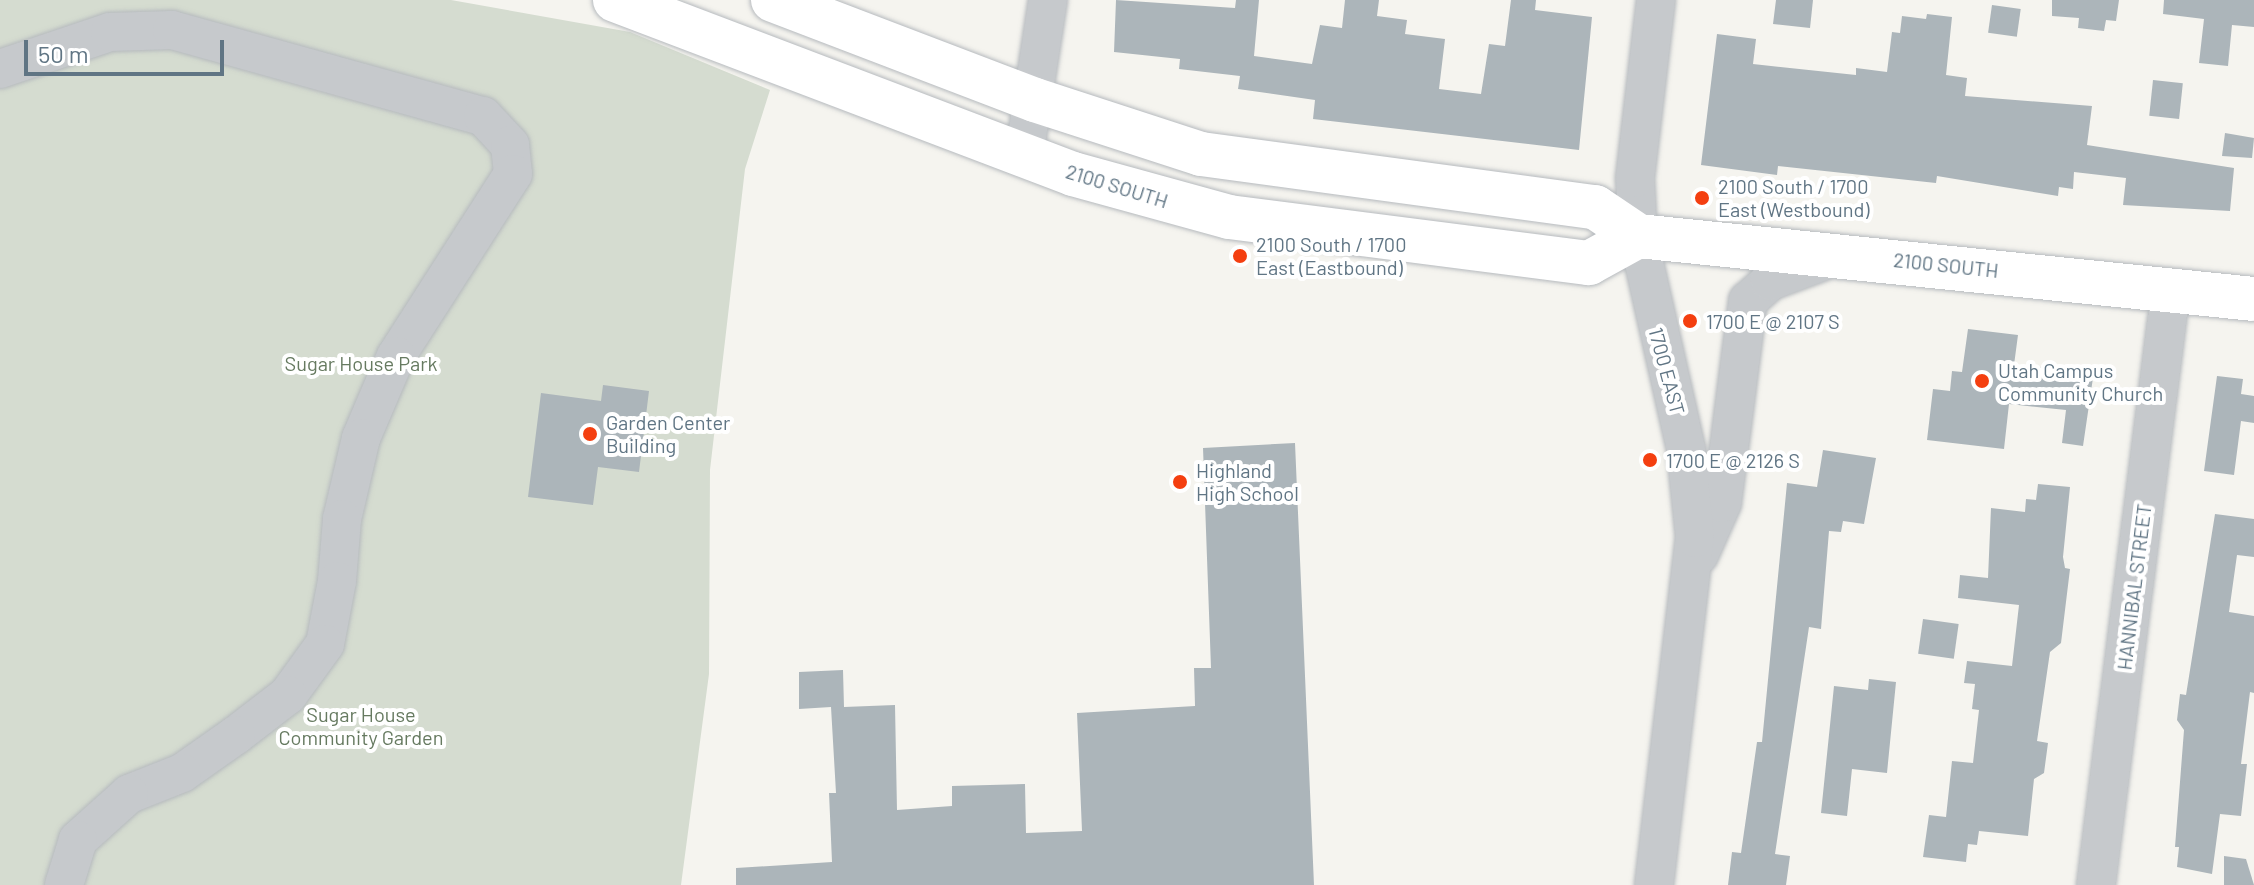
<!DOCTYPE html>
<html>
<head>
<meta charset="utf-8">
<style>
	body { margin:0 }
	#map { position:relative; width:2254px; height:885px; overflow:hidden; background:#f5f4ef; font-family:Barlow,sans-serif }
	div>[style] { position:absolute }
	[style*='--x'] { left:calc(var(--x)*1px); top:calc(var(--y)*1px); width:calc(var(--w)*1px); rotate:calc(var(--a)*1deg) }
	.green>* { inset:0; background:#d5dcd0 }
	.building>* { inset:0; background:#acb5ba; transform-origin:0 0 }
	.roads { filter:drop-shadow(0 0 2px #b6babe) drop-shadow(0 0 2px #b6babe) }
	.minor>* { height:38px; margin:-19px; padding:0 19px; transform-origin:19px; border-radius:19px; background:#c6c9cc }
	.major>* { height:44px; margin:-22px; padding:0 22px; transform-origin:22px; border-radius:22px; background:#fff }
	.dots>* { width:22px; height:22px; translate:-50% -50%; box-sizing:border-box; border:4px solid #fff; border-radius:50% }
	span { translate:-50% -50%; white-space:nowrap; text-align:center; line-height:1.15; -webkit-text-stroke:8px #fff; paint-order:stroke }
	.street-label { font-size:20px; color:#607584 }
	.poi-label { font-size:20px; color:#607584 }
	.left { translate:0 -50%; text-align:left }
	.park-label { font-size:20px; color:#667a60 }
	.scale { position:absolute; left:24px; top:40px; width:200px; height:36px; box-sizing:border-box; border:4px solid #607584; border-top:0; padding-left:10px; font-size:24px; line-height:28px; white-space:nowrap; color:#607584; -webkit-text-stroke:6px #fff; paint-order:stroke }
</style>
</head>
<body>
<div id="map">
	<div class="green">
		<i style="clip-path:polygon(0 0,451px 0,630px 32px,770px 90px,745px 169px,710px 470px,709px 674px,681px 885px,0 885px)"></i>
	</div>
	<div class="building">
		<i style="clip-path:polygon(1116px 0,1235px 8px,1236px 0,1259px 0,1254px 56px,1312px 64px,1320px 25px,1342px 28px,1345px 0,1379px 0,1377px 16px,1407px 20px,1405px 34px,1445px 39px,1439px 89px,1481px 94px,1489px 44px,1505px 46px,1511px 0,1536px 0,1535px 10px,1592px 17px,1579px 150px,1313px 119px,1315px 100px,1238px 89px,1240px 76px,1179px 69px,1180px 59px,1114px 52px)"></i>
		<i style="clip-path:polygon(1776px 0,1813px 0,1810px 28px,1773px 24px)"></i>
		<i style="clip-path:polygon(2052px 0,2119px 0,2116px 21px,2106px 20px,2104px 31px,2078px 28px,2079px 18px,2052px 16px)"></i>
		<i style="clip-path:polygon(2164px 0,2254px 0,2254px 27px,2232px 25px,2228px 66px,2199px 63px,2204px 19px,2163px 14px)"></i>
		<i style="left:1992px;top:5px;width:29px;height:28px;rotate:8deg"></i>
		<i style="clip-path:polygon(1927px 14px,1952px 17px,1946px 75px,1967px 78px,1965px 96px,2092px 106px,2087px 145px,2234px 168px,2230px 211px,2123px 205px,2126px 178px,2074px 172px,2073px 189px,2059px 187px,2058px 196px,1937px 176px,1936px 183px,1778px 166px,1777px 175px,1701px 165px,1717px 34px,1756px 39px,1753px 64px,1856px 75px,1856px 68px,1887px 72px,1892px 32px,1900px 33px,1902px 16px,1926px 19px)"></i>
		<i style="left:2153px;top:80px;width:30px;height:36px;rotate:6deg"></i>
		<i style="clip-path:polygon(2225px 133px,2254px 138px,2252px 158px,2222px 156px)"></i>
		<i style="clip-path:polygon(1968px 329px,2018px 335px,2014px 365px,2094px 371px,2083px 446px,2062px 443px,2066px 410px,2009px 404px,2004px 449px,1927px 440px,1933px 389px,1950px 391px,1952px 371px,1962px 372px)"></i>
		<i style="clip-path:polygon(2217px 376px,2243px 379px,2241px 394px,2254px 396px,2254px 423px,2241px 421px,2234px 475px,2204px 471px)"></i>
		<i style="clip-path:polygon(603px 385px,649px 391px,639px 472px,598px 467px,593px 505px,528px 497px,541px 393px,601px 401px)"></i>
		<i style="clip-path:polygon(1295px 443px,1314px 885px,736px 885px,736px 868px,832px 862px,829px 793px,836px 793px,831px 707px,799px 709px,799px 672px,843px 670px,844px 707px,895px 705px,897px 810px,952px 806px,952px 786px,1025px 784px,1026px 833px,1082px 831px,1077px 713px,1195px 706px,1194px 668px,1211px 668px,1203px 448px)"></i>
		<i style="clip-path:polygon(1823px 450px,1876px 458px,1864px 524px,1843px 521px,1841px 532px,1829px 531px,1821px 629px,1809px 627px,1775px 854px,1790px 856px,1786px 885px,1728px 885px,1732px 852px,1741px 853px,1757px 742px,1762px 742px,1787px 483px,1817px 487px)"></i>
		<i style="clip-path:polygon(2038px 484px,2070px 487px,2063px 557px,2065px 568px,2070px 569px,2061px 643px,2050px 652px,2037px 741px,2048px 743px,2044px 773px,2034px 779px,2028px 836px,1979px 831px,1977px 845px,1968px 844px,1966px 862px,1923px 857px,1929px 815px,1946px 817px,1952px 761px,1973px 763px,1979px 710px,1972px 709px,1975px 684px,1964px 683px,1967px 661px,2012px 666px,2019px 605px,1958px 598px,1960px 575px,1988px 578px,1991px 508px,2025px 512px,2026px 499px,2036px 500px)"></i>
		<i style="clip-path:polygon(2215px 514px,2254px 519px,2254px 557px,2237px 555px,2229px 612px,2254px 616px,2254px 693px,2250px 692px,2241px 764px,2247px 764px,2241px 816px,2220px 814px,2212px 874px,2177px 867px,2179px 847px,2175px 847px,2184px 730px,2177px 720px,2180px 694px,2186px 695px)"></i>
		<i style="left:1923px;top:619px;width:36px;height:35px;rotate:8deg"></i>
		<i style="clip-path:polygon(1869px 679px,1896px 682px,1887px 773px,1852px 769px,1847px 816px,1821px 813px,1834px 686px,1868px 690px)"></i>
		<i style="clip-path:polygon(2224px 856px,2246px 859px,2254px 885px,2224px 885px)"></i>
	</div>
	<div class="roads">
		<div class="minor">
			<i style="--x:0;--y:69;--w:116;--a:-18.6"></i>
			<i style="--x:110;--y:32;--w:62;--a:-1.8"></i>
			<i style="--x:172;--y:30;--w:323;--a:15.5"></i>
			<i style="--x:483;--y:116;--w:40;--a:47"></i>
			<i style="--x:510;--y:145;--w:29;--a:84"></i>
			<i style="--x:513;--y:174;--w:216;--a:122.7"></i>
			<i style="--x:396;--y:356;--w:89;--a:113.1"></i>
			<i style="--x:361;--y:438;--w:83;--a:103.2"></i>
			<i style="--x:342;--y:519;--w:62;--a:94.6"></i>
			<i style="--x:337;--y:581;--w:64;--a:100.8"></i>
			<i style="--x:325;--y:644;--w:63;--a:126"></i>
			<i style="--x:288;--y:695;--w:66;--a:142.4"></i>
			<i style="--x:236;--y:735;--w:66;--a:144.9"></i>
			<i style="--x:182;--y:773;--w:57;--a:158.4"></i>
			<i style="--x:129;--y:794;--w:69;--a:138"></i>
			<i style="--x:78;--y:840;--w:47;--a:107.3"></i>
			<i style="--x:1024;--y:156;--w:158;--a:-81.3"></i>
			<i style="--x:1699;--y:555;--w:57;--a:-66.1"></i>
			<i style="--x:1722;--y:503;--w:204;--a:-82.7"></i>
			<i style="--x:1748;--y:301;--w:30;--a:-42"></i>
			<i style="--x:1770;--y:281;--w:72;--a:-20.5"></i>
			<i style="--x:1654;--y:885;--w:349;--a:-83.3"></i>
			<i style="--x:1695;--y:538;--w:89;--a:-95.8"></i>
			<i style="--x:1686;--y:449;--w:218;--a:-102.7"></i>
			<i style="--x:1638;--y:236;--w:58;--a:-93"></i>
			<i style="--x:1635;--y:178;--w:179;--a:-83.3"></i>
			<i style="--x:2096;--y:885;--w:602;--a:-82.84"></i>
		</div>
		<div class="major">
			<i style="--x:615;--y:0;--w:490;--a:20.8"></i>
			<i style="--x:1073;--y:174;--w:162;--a:15.4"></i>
			<i style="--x:1229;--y:217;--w:363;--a:7.3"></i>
			<i style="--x:1589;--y:263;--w:56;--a:-28.9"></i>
			<i style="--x:773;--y:0;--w:280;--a:20.9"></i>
			<i style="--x:1035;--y:100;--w:175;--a:18"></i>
			<i style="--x:1201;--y:154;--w:398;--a:7.7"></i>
			<i style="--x:1595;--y:207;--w:52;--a:34"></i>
			<i style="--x:1638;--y:236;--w:619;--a:5.84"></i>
		</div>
	</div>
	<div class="dots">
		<i style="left:1702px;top:198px;background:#f43f10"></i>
		<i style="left:1240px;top:256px;background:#f43f10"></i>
		<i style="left:1690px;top:321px;background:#f43f10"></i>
		<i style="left:1982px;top:381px;background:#f43f10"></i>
		<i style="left:590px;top:434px;background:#f43f10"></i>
		<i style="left:1650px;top:460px;background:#f43f10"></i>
		<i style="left:1180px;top:482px;background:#f43f10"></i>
	</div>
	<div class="street-label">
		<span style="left:1117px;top:186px;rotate:17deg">2100 SOUTH</span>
		<span style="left:1946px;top:265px;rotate:6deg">2100 SOUTH</span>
		<span style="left:1667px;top:371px;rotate:75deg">1700 EAST</span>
		<span style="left:2134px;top:587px;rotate:-83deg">HANNIBAL STREET</span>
	</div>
	<div class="poi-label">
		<span class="left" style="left:1718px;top:198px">2100 South / 1700<br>East (Westbound)</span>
		<span class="left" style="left:1256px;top:256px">2100 South / 1700<br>East (Eastbound)</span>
		<span class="left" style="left:1706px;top:321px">1700 E @ 2107 S</span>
		<span class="left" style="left:1998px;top:382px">Utah Campus<br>Community Church</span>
		<span class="left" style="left:606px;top:434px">Garden Center<br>Building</span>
		<span class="left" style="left:1666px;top:460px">1700 E @ 2126 S</span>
		<span class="left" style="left:1196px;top:482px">Highland<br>High School</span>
	</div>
	<div class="park-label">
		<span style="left:361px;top:363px">Sugar House Park</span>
		<span style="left:361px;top:726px">Sugar House<br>Community Garden</span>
	</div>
	<div class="scale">50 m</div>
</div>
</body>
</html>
